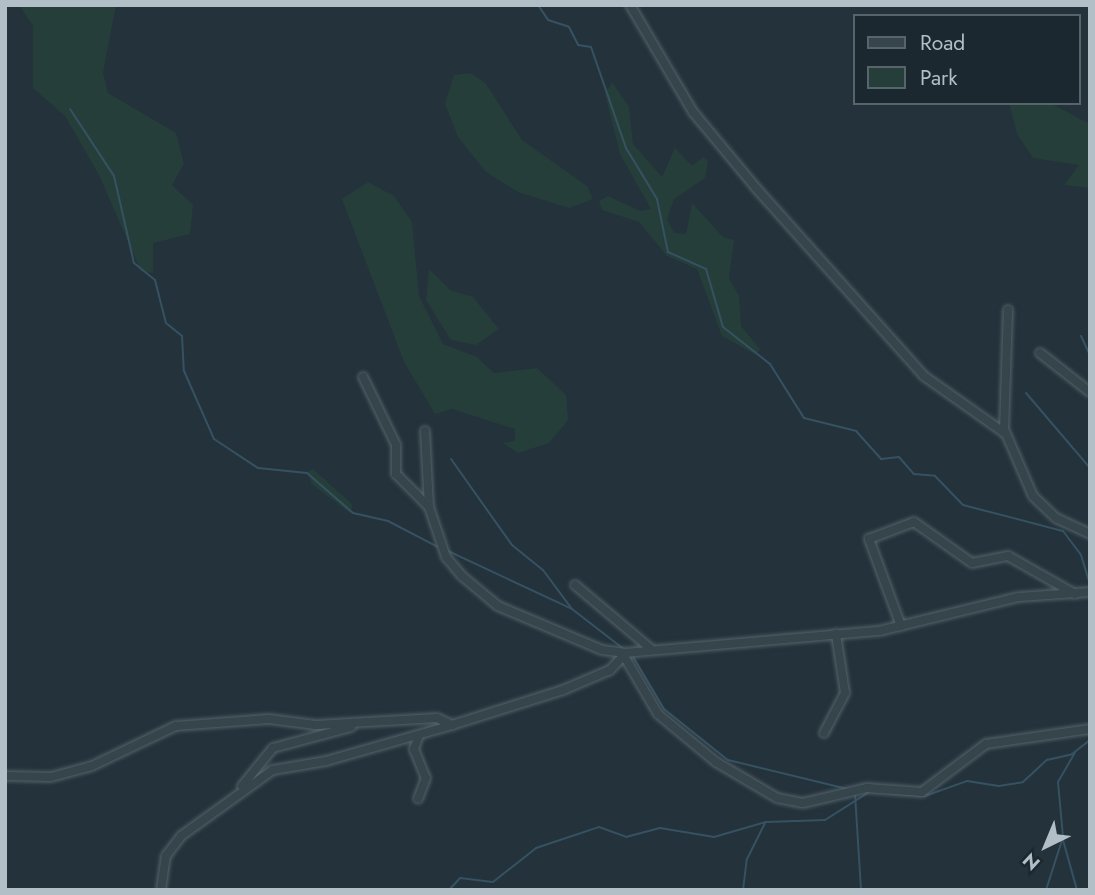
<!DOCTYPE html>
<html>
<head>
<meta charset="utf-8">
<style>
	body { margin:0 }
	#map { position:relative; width:1095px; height:895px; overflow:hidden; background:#23323b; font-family:Jost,sans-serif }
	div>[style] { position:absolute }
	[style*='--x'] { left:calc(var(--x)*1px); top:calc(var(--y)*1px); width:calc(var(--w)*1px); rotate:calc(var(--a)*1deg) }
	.green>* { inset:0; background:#263e3a }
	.stream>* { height:2px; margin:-1px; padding:0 1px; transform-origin:1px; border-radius:1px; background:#365262 }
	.roads { filter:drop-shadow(0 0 2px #556269) drop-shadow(0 0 2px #556269) }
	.minor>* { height:8px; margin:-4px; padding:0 4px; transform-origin:4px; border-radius:4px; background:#36444b }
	span { translate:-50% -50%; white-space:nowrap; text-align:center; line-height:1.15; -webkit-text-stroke:5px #1c2830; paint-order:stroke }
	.frame { position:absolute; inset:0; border:7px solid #b2bfc7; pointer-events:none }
	.legend { position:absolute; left:853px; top:14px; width:228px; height:91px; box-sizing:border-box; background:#1c2830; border:2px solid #58646c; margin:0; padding:9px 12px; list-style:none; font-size:21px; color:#b2bfc7 }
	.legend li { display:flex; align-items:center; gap:14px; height:35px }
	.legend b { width:35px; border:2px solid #58646c }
	.north { position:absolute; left:1011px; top:811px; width:70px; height:70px; -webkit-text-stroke:5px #1c2830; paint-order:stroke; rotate:223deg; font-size:19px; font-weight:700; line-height:28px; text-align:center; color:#b2bfc7 }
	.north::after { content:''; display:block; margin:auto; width:24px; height:32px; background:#b2bfc7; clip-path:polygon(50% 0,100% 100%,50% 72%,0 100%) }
</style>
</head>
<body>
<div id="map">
	<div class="green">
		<i style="clip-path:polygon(19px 5px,116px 5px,103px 73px,108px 93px,176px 133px,184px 164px,172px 185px,193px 205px,190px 234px,153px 243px,153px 273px,141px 271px,99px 175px,65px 116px,33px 88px,33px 26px)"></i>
		<i style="clip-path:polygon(471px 73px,486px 84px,522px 140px,587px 186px,593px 199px,569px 208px,518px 192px,486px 172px,458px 137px,445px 104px,454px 75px)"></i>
		<i style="clip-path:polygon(612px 82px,629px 107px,633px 144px,662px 177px,675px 148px,692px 166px,703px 157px,708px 161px,705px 178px,674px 199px,667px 219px,674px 233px,686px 234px,692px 203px,723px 237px,734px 240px,729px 278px,739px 296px,741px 326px,760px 349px,756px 355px,722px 336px,697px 269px,667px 256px,639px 222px,602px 210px,599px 201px,608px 196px,640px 211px,651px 209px,620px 154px,605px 94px)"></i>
		<i style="clip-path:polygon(1009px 103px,1050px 103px,1090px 124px,1090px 188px,1064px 185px,1079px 165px,1033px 158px,1017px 134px)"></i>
		<i style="clip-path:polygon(368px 182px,394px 196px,412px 222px,419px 296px,443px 344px,477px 357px,494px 373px,537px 368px,566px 395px,568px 420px,549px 443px,518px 453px,503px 443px,515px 441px,515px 429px,452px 409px,435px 414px,404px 362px,342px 199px)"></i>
		<i style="clip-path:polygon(429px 269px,450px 290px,473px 297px,499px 329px,476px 345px,451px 340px,426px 300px)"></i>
		<i style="clip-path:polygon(313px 469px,352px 504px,351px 514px,312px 484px,307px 472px)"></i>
	</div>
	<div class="stream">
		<i style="--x:538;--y:5;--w:18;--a:56"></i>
		<i style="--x:548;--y:20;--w:22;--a:18"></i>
		<i style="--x:569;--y:27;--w:20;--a:63"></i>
		<i style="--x:578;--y:45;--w:13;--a:9"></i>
		<i style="--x:591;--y:47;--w:107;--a:70.9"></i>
		<i style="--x:626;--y:148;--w:60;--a:58.7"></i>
		<i style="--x:657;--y:199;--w:54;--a:78.3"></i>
		<i style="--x:668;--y:252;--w:42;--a:24.1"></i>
		<i style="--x:706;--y:269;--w:60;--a:73.7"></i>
		<i style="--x:723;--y:327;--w:60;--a:38.2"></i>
		<i style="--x:770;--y:364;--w:64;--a:57.8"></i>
		<i style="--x:804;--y:418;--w:54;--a:14"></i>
		<i style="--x:856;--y:431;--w:38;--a:48"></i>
		<i style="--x:881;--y:459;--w:18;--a:-6"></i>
		<i style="--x:899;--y:457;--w:23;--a:49"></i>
		<i style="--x:914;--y:474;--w:21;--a:5"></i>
		<i style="--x:935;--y:476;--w:40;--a:46"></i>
		<i style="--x:963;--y:505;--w:103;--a:14.6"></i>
		<i style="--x:1063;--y:531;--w:30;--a:53"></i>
		<i style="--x:1081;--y:555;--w:31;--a:73"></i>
		<i style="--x:70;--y:109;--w:80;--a:56.7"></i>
		<i style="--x:114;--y:176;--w:89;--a:77.1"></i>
		<i style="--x:134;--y:263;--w:27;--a:39"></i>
		<i style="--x:155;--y:280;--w:44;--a:75.7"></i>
		<i style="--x:166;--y:323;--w:21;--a:39"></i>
		<i style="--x:182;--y:336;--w:35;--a:87"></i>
		<i style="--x:184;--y:371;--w:74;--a:66.2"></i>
		<i style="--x:214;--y:439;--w:53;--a:33.4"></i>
		<i style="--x:258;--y:468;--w:49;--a:5.8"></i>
		<i style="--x:307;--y:473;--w:61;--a:41"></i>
		<i style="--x:353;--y:513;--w:36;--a:13"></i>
		<i style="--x:388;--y:521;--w:56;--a:27.5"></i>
		<i style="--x:1081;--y:336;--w:21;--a:65"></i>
		<i style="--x:1026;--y:393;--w:99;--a:49.5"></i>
		<i style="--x:451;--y:459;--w:105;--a:54.7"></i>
		<i style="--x:512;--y:545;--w:40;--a:39"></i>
		<i style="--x:543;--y:570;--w:49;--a:53.4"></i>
		<i style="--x:446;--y:550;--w:139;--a:25.1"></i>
		<i style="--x:572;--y:609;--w:67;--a:37.7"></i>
		<i style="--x:632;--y:655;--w:63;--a:59.3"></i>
		<i style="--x:664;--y:709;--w:82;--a:38.6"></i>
		<i style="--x:728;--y:760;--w:123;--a:13.6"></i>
		<i style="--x:888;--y:793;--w:37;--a:5"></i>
		<i style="--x:925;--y:796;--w:45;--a:-19.7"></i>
		<i style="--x:967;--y:781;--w:32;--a:9"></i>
		<i style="--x:999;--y:786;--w:24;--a:-9"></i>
		<i style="--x:1023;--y:782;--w:33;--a:-43"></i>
		<i style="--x:1047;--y:760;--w:26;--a:-13"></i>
		<i style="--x:1072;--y:754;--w:23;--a:-38"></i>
		<i style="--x:855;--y:794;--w:96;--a:86.4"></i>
		<i style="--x:1063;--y:840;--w:52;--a:74.4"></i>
		<i style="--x:449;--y:890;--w:16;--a:-47"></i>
		<i style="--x:460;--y:878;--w:33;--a:7"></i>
		<i style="--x:493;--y:882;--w:55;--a:-38.3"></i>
		<i style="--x:536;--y:848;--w:66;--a:-18.4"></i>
		<i style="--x:599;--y:827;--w:29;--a:20"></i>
		<i style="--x:626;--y:837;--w:35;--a:-15"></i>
		<i style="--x:660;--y:828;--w:55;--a:9.5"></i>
		<i style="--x:714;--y:837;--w:54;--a:-16.1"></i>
		<i style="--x:766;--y:822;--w:59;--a:-1.9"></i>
		<i style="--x:825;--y:820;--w:52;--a:-32.5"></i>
		<i style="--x:743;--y:890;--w:31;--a:-83"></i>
		<i style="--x:747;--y:859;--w:40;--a:-63.4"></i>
		<i style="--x:1046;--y:890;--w:56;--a:-72.2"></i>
		<i style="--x:1063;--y:837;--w:55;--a:-95.2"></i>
		<i style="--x:1058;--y:782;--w:34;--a:-60"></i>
	</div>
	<div class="roads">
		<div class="minor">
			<i style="--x:630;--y:5;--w:124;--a:59.5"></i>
			<i style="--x:693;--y:112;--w:99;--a:50.3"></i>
			<i style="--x:756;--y:188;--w:252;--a:48.2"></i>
			<i style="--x:924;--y:376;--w:100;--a:35.3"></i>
			<i style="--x:1008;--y:310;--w:119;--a:91.9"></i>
			<i style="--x:1004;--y:429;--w:73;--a:66.6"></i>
			<i style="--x:1033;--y:496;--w:32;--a:44"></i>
			<i style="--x:1056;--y:518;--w:38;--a:25"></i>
			<i style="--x:1040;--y:353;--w:63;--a:38"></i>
			<i style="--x:363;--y:377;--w:76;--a:64.1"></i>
			<i style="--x:396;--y:445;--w:29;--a:90"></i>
			<i style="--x:396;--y:474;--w:47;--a:45"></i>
			<i style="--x:425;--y:431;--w:76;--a:87"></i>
			<i style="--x:429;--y:507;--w:53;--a:71.2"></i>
			<i style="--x:446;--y:557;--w:25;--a:50"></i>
			<i style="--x:462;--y:576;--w:47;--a:39.8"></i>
			<i style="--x:498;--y:606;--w:113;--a:22.9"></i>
			<i style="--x:602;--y:650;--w:24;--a:7"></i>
			<i style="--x:575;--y:585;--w:99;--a:40.1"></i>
			<i style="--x:901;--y:626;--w:93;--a:-110.2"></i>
			<i style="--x:869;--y:539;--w:48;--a:-20.7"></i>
			<i style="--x:914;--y:522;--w:71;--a:35.3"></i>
			<i style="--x:972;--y:563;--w:37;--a:-11"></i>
			<i style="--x:1008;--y:556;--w:77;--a:29.6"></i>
			<i style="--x:624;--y:656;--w:67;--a:59.6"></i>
			<i style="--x:658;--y:714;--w:75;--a:39.6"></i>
			<i style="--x:716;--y:762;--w:71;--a:30.5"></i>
			<i style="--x:777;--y:798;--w:26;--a:11"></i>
			<i style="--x:803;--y:803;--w:66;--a:-13.2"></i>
			<i style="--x:867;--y:788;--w:55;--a:4.2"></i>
			<i style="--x:922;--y:792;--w:80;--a:-36.9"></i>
			<i style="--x:986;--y:744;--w:105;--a:-8.2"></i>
			<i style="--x:824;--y:733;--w:45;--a:-62.3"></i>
			<i style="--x:845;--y:693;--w:60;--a:-98.7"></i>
			<i style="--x:418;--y:738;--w:12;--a:110"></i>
			<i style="--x:414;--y:749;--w:31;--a:68"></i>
			<i style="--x:426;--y:778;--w:22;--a:111"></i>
			<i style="--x:5;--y:776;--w:46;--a:1.2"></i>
			<i style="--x:51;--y:777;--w:42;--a:-15"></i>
			<i style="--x:92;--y:766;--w:93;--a:-25.5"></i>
			<i style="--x:176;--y:726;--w:93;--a:-4.3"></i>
			<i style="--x:269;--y:719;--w:47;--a:7.3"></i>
			<i style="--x:316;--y:725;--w:121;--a:-3.3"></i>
			<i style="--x:437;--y:718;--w:17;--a:25"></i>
			<i style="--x:452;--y:725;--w:116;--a:-17.5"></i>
			<i style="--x:563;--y:690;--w:51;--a:-23.1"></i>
			<i style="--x:610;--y:670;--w:23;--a:-47"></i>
			<i style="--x:626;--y:653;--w:254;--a:-5"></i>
			<i style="--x:879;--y:631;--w:144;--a:-13.7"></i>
			<i style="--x:1019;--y:597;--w:71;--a:-4"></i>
			<i style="--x:242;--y:786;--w:49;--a:-50.8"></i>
			<i style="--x:273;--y:748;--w:81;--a:-15.1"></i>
			<i style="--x:161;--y:890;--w:34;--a:-82"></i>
			<i style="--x:166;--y:856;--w:25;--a:-53"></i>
			<i style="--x:181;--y:836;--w:113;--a:-35.7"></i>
			<i style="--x:273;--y:770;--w:54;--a:-9.6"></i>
			<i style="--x:326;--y:761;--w:131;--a:-15.9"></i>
		</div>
	</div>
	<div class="frame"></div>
	<ul class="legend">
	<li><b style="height:9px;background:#36444b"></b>Road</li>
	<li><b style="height:19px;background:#263e3a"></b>Park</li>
	</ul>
	<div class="north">N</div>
</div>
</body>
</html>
